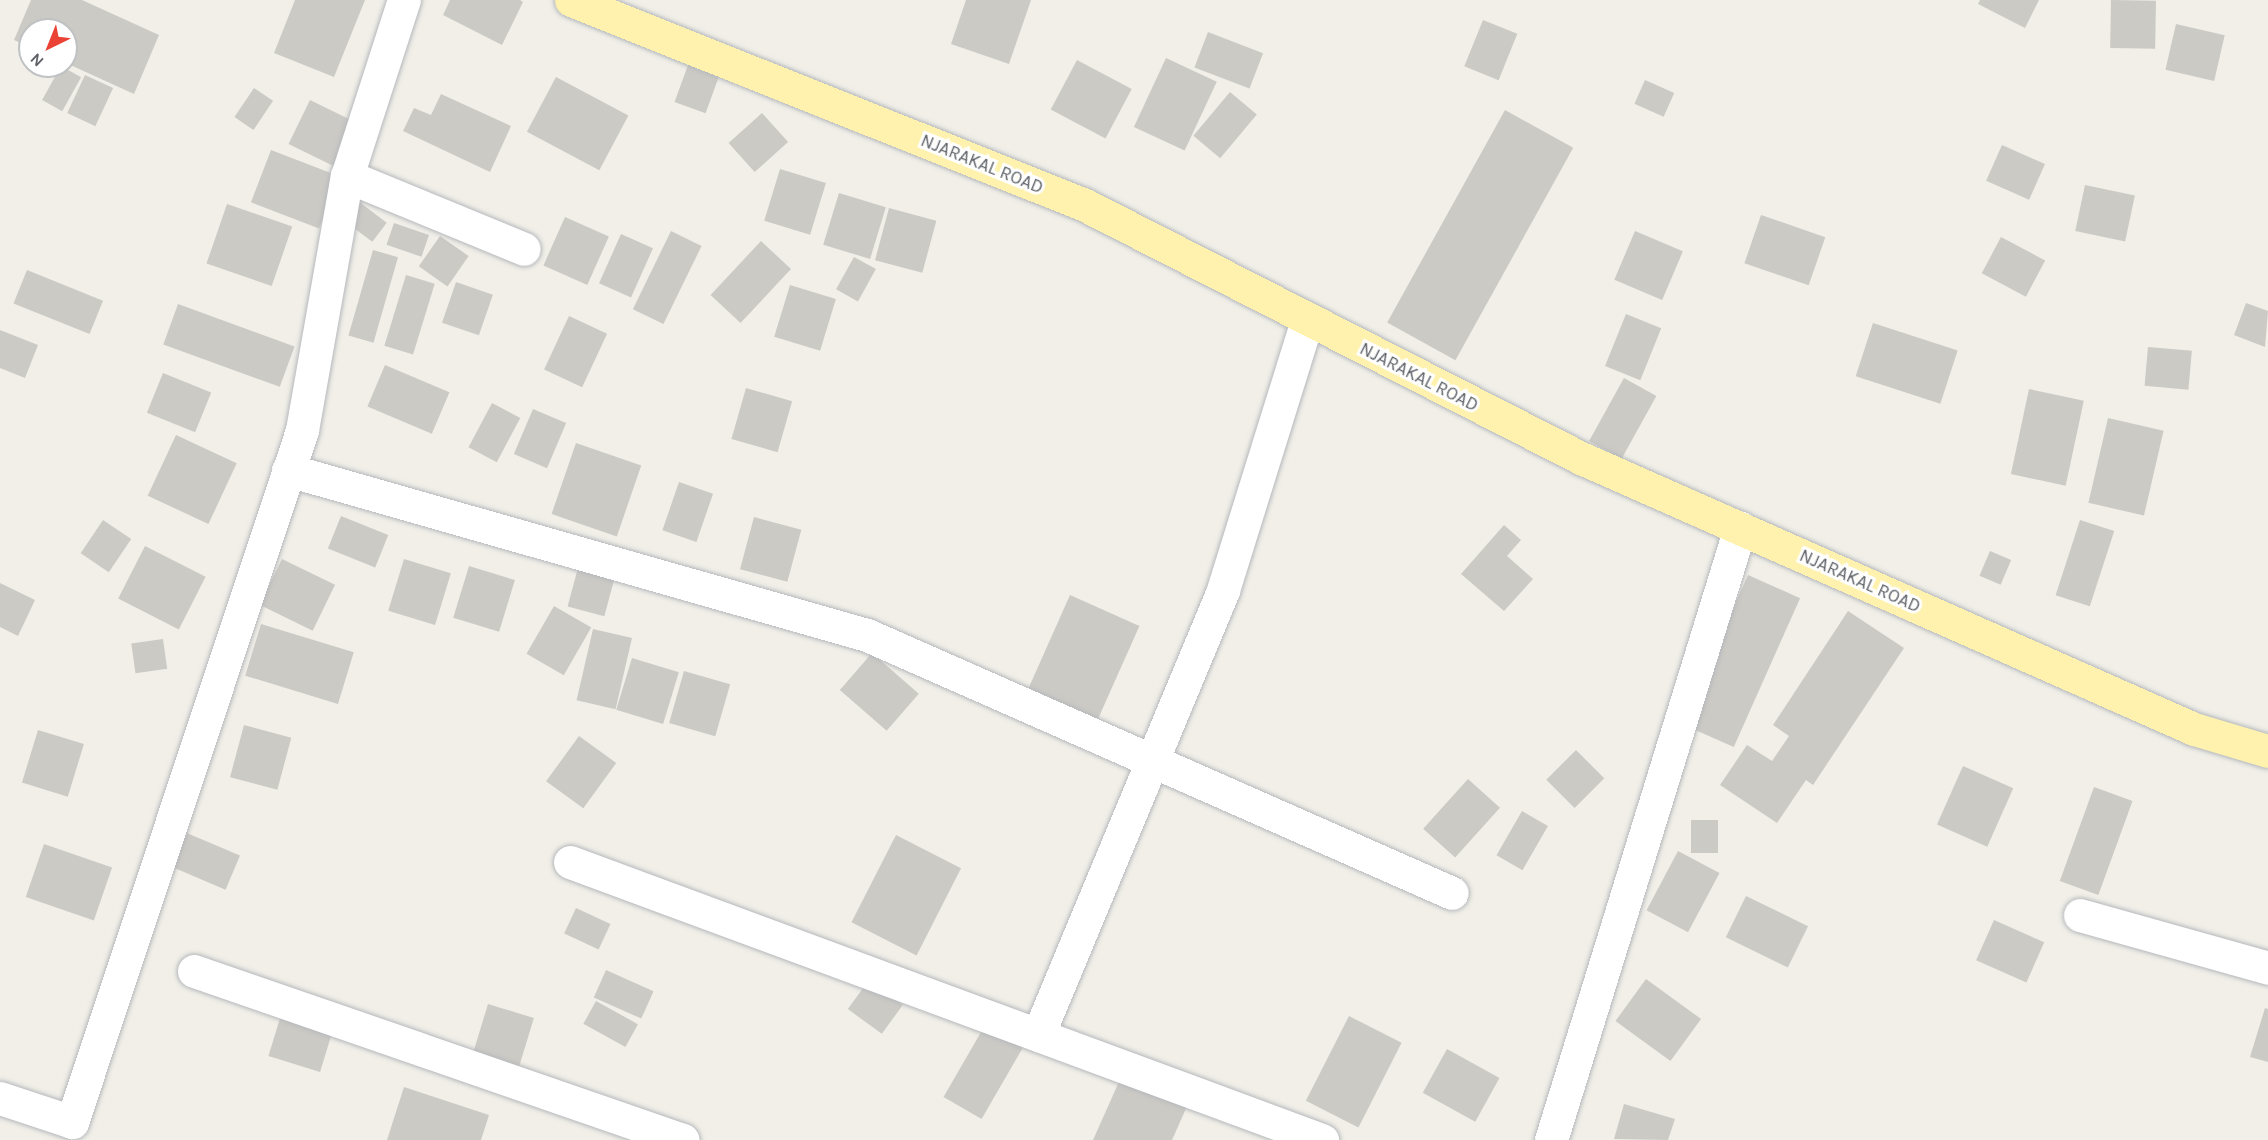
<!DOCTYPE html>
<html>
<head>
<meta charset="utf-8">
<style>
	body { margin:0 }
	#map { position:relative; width:2268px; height:1140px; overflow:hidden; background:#f1efe8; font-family:Karla,sans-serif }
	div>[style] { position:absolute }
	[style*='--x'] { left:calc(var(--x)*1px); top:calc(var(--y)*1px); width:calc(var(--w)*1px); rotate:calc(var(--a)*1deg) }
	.building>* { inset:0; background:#cccac5; transform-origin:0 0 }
	.roads { filter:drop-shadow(0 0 2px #b5b8bc) drop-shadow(0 0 2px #b5b8bc) }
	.minor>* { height:33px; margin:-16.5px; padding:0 16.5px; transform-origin:16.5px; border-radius:16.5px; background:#fff }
	.major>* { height:33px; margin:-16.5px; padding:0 16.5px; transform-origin:16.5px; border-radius:16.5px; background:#fff2af }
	span { translate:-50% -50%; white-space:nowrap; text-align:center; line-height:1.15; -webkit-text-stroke:6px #fff; paint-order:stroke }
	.street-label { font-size:18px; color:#5f6368 }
	.north { position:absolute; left:18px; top:18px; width:60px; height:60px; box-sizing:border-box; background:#fff; border:2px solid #bfc1c3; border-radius:50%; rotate:223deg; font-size:16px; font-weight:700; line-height:24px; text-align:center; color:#5f6368 }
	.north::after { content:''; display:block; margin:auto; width:21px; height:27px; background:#ea4335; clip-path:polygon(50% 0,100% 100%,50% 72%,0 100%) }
</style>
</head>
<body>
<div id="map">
	<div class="building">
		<i style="clip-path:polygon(31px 0,82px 0,159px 35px,134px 94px,66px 63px,66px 30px,30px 30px,30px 47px,14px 40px)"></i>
		<i style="clip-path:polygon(295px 0,365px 0,334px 77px,274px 53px)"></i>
		<i style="clip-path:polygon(450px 0,520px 0,523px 2px,502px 45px,443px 15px)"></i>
		<i style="clip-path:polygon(966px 0,1031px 0,1009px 64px,951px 44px)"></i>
		<i style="clip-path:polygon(1980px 0,2039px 0,2025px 28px,1978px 4px)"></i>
		<i style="left:2111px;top:0;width:45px;height:48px;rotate:1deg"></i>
		<i style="left:1483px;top:20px;width:37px;height:50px;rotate:22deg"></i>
		<i style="left:2176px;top:24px;width:50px;height:47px;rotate:13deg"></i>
		<i style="left:1208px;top:32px;width:59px;height:38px;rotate:21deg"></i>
		<i style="left:692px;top:54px;width:33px;height:51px;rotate:20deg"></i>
		<i style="left:1166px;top:58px;width:56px;height:76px;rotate:25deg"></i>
		<i style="left:1077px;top:60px;width:62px;height:56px;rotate:28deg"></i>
		<i style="left:61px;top:66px;width:23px;height:39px;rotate:29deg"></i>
		<i style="left:85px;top:75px;width:31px;height:42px;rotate:25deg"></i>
		<i style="left:556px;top:77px;width:82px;height:62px;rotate:28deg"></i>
		<i style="left:1645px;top:80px;width:32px;height:26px;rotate:24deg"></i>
		<i style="left:254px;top:88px;width:23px;height:35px;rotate:34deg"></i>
		<i style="left:1230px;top:92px;width:35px;height:57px;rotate:40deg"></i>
		<i style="clip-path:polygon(441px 94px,511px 126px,490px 172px,403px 131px,414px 108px,431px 115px)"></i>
		<i style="left:310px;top:100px;width:50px;height:49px;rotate:26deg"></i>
		<i style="left:1505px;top:110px;width:78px;height:243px;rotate:29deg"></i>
		<i style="left:762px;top:113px;width:39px;height:45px;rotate:48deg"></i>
		<i style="left:2002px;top:145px;width:47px;height:39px;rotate:24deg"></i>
		<i style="left:271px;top:150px;width:73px;height:56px;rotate:21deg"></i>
		<i style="left:780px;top:169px;width:48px;height:54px;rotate:17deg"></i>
		<i style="left:2085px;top:185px;width:51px;height:47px;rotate:12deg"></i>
		<i style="left:839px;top:193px;width:49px;height:54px;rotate:17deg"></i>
		<i style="left:358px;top:201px;width:36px;height:24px;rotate:37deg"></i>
		<i style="left:227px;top:204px;width:69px;height:63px;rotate:19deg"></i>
		<i style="left:889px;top:208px;width:49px;height:54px;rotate:15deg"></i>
		<i style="left:1761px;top:215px;width:68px;height:51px;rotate:19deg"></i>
		<i style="left:565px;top:217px;width:48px;height:53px;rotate:24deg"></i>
		<i style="left:394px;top:223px;width:37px;height:23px;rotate:19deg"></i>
		<i style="left:671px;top:231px;width:34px;height:87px;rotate:26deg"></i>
		<i style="left:1635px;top:231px;width:52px;height:53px;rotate:23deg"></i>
		<i style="left:621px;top:234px;width:35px;height:54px;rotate:24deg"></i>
		<i style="left:440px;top:236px;width:35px;height:37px;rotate:35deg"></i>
		<i style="left:2001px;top:237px;width:50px;height:41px;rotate:28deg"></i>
		<i style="left:761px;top:241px;width:41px;height:74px;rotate:43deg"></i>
		<i style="left:373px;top:250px;width:26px;height:89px;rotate:16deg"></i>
		<i style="left:854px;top:257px;width:25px;height:37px;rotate:29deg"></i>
		<i style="left:27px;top:270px;width:82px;height:36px;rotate:22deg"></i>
		<i style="left:406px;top:275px;width:30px;height:74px;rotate:17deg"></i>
		<i style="left:456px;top:282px;width:39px;height:43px;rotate:19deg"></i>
		<i style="left:790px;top:285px;width:48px;height:54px;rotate:17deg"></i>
		<i style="clip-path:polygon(2246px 303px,2268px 311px,2265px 347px,2234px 335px)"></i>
		<i style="left:178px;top:304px;width:124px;height:43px;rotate:20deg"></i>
		<i style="left:1626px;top:314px;width:38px;height:56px;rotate:22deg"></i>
		<i style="left:569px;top:316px;width:42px;height:59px;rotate:25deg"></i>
		<i style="left:1873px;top:323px;width:89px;height:56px;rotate:18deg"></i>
		<i style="clip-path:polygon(0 330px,38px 345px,25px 378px,0 368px)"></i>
		<i style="left:2148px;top:347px;width:44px;height:39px;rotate:5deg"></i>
		<i style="left:385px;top:365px;width:70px;height:45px;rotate:23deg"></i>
		<i style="left:163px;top:373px;width:52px;height:43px;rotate:22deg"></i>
		<i style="left:1624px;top:378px;width:37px;height:72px;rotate:29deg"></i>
		<i style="left:746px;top:388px;width:48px;height:53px;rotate:16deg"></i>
		<i style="left:2029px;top:389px;width:56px;height:87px;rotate:12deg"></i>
		<i style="left:492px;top:403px;width:32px;height:50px;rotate:28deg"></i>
		<i style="left:533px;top:409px;width:36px;height:49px;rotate:23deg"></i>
		<i style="left:2108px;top:418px;width:57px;height:87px;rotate:13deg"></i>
		<i style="left:176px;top:435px;width:67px;height:67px;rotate:25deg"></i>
		<i style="left:576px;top:443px;width:69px;height:75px;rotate:19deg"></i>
		<i style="left:679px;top:482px;width:36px;height:51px;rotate:19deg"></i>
		<i style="left:341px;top:516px;width:51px;height:35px;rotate:22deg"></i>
		<i style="left:754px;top:517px;width:49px;height:54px;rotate:15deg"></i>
		<i style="left:103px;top:520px;width:34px;height:40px;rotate:34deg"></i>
		<i style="left:2080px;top:520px;width:36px;height:79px;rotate:18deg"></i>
		<i style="clip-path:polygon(1504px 525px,1521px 540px,1507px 556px,1533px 579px,1504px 611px,1461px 574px)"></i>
		<i style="left:145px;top:546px;width:68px;height:59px;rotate:27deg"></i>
		<i style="left:1990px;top:551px;width:23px;height:27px;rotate:23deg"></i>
		<i style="left:282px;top:559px;width:59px;height:51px;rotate:26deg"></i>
		<i style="left:404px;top:559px;width:49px;height:54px;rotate:17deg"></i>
		<i style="left:579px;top:564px;width:38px;height:44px;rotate:15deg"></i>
		<i style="left:469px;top:566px;width:48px;height:54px;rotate:17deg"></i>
		<i style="left:1748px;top:575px;width:57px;height:163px;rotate:24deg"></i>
		<i style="clip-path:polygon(0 583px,35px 600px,18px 636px,0 627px)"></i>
		<i style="left:1070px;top:595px;width:76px;height:102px;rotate:24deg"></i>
		<i style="left:554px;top:606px;width:43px;height:55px;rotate:30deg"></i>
		<i style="clip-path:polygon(1848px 611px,1904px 648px,1813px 785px,1806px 780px,1777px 823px,1720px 785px,1747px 745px,1772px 761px,1789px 736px,1773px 725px)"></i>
		<i style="left:261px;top:624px;width:97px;height:54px;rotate:17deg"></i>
		<i style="left:593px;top:629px;width:40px;height:73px;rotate:13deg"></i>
		<i style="left:163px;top:639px;width:30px;height:32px;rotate:82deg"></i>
		<i style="left:872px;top:653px;width:62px;height:49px;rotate:41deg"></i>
		<i style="left:632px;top:658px;width:49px;height:54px;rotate:17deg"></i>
		<i style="left:684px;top:671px;width:48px;height:54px;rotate:16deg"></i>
		<i style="left:244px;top:725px;width:49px;height:54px;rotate:15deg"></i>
		<i style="left:38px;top:730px;width:48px;height:55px;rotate:17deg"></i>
		<i style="left:579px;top:736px;width:46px;height:56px;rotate:36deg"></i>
		<i style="left:1576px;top:750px;width:40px;height:42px;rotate:45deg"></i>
		<i style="left:1963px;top:766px;width:55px;height:64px;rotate:24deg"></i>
		<i style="left:1468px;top:779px;width:43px;height:67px;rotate:42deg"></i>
		<i style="left:2094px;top:787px;width:41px;height:100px;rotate:20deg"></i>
		<i style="left:1522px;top:811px;width:30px;height:51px;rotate:30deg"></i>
		<i style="left:1691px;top:820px;width:27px;height:33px"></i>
		<i style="left:182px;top:831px;width:63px;height:37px;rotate:23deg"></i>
		<i style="left:896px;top:835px;width:73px;height:98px;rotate:27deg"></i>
		<i style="left:44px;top:844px;width:72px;height:56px;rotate:19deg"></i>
		<i style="left:1678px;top:851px;width:47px;height:67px;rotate:28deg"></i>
		<i style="left:1746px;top:896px;width:69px;height:46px;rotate:26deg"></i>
		<i style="left:576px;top:908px;width:38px;height:28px;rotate:25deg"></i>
		<i style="left:1994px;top:920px;width:55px;height:44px;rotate:24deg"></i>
		<i style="left:606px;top:970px;width:52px;height:30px;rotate:24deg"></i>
		<i style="left:1646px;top:979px;width:68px;height:52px;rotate:36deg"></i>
		<i style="left:869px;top:980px;width:42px;height:36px;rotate:36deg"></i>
		<i style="left:596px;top:1001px;width:48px;height:26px;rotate:29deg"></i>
		<i style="left:488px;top:1004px;width:48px;height:54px;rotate:17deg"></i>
		<i style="clip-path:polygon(2265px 1008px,2268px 1009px,2268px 1062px,2250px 1057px)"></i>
		<i style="left:281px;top:1015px;width:54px;height:43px;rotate:17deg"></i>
		<i style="left:1349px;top:1016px;width:59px;height:95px;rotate:27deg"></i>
		<i style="left:988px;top:1020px;width:44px;height:89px;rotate:30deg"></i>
		<i style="left:1447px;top:1049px;width:60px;height:50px;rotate:29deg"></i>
		<i style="clip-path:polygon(1122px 1075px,1188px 1104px,1172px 1140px,1093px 1140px)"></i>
		<i style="clip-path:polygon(404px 1087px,489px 1115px,481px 1140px,387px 1140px)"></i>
		<i style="clip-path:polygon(1624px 1104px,1675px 1119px,1668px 1140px,1614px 1139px)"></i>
	</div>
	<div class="roads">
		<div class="minor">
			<i style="--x:347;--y:176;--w:191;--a:22.4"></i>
			<i style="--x:288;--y:470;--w:602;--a:15.91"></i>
			<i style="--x:867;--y:635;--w:639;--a:23.8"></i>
			<i style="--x:570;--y:862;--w:802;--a:20.29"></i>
			<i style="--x:2080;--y:915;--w:195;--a:15.7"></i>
			<i style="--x:194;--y:971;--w:517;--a:19.07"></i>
			<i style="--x:1038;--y:1035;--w:482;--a:-67.4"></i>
			<i style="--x:1223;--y:590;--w:283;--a:-72.7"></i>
			<i style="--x:0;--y:1098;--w:76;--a:18.4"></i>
			<i style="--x:72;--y:1122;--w:729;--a:-71.61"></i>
			<i style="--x:302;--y:430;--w:258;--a:-80"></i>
			<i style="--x:347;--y:176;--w:185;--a:-72.1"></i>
			<i style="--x:1551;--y:1140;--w:641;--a:-72.84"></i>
		</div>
		<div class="major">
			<i style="--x:571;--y:0;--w:553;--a:21.74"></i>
			<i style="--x:1085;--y:205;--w:557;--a:27.03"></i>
			<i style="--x:1581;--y:458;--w:670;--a:23.85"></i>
			<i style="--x:2194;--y:729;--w:77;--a:16.6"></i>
		</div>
	</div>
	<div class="street-label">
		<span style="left:982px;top:164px;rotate:22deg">NJARAKAL ROAD</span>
		<span style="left:1419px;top:377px;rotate:27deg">NJARAKAL ROAD</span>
		<span style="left:1860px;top:581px;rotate:24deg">NJARAKAL ROAD</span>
	</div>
	<div class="north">N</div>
</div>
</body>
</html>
